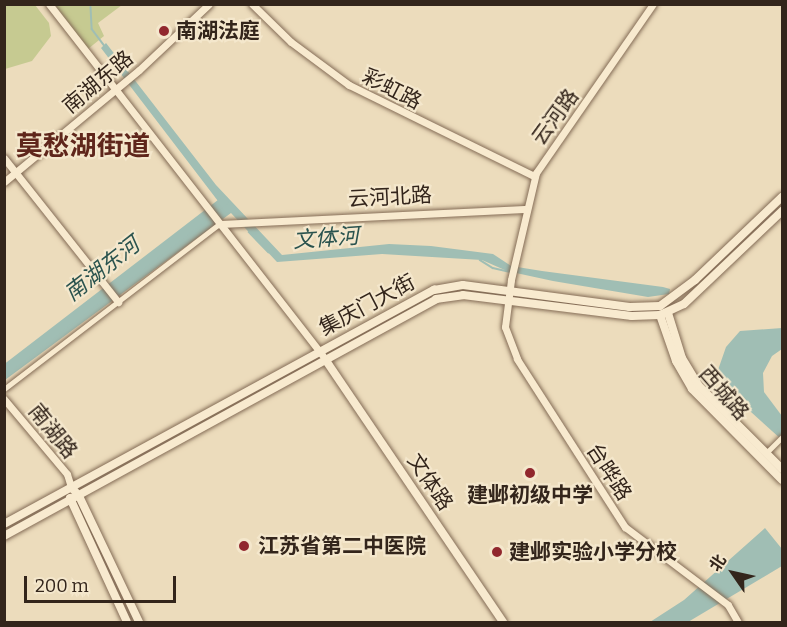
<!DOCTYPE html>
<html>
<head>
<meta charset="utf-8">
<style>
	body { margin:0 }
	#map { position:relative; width:787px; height:627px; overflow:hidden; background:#ecdcbc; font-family:Bitter,"Noto Sans SC",serif }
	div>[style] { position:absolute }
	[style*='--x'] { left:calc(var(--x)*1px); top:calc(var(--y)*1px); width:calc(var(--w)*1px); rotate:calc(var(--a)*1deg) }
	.green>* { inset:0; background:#c6ca91 }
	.water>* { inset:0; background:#a0beb4 }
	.stream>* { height:1.5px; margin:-0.75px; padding:0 0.75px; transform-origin:0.75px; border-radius:0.75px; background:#a0beb4 }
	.river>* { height:9px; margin:-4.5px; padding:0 4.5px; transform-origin:4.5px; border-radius:4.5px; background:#a0beb4 }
	.roads { filter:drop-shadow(0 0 2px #846c56) drop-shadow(0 0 2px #846c56) }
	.minor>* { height:5px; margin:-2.5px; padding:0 2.5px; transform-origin:2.5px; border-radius:2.5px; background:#f8eacf }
	.tertiary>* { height:7px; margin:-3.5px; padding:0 3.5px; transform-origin:3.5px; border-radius:3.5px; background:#f8eacf }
	.secondary>* { height:8px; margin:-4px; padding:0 4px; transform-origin:4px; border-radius:4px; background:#f8eacf }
	.dots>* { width:16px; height:16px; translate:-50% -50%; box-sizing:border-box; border:3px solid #f4e7cc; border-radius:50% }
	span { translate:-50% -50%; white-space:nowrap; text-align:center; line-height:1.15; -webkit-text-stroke:4.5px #f4e7cc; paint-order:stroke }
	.poi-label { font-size:21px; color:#33251b; font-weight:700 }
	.left { translate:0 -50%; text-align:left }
	.street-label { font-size:21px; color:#33251b }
	.water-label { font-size:22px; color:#2a534e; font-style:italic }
	.district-label { font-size:27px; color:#5f261b; font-weight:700 }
	.frame { position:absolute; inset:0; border:6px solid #33251b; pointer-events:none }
	.north { position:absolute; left:703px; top:543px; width:60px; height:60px; -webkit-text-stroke:4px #f4e7cc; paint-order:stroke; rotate:304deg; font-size:16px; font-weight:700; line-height:24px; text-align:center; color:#33251b }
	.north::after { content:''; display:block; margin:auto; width:21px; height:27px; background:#33251b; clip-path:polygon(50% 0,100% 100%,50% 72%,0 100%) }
	.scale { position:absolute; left:24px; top:576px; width:152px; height:27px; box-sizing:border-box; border:3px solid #33251b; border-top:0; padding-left:8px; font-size:18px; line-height:21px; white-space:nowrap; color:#33251b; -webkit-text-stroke:4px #f4e7cc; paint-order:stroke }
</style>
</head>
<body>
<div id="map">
	<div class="green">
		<i style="clip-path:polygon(5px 4px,35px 5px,49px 23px,51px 36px,32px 61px,5px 69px)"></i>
		<i style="clip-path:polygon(55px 5px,122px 5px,98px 23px,104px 36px,88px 49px)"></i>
	</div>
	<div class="water">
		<i style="clip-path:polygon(106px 43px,216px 185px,282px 255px,389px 244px,431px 246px,493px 254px,511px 266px,542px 271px,663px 287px,670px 289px,669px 294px,648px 297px,553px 281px,507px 271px,482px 260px,382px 254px,277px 262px,231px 213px,5px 380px,5px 370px,221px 205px,101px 48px)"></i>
		<i style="clip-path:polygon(782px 328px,782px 349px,772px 356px,763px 373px,764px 392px,782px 416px,782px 440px,720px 384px,718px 370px,726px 347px,740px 331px)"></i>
		<i style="clip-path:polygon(765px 528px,782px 549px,782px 566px,688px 622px,650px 622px,684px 600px)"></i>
	</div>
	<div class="stream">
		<i style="--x:91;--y:7;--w:22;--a:87"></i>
		<i style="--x:92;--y:29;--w:21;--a:53"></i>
		<i style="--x:249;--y:232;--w:28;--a:46"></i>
		<i style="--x:480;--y:260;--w:15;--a:32"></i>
		<i style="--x:493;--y:268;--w:18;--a:13"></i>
	</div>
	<div class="river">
		<i style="--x:4;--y:369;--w:277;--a:-37.5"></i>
	</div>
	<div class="roads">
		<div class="minor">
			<i style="--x:4;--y:389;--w:271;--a:-37.5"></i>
			<i style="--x:766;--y:453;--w:23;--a:-45"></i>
		</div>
		<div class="tertiary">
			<i style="--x:49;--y:4;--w:445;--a:52.1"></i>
			<i style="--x:252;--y:4;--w:54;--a:44.3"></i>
			<i style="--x:291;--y:42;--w:72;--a:36.6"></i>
			<i style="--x:349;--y:85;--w:206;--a:26.2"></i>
			<i style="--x:653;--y:4;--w:206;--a:124.7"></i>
			<i style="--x:536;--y:173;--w:110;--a:103.2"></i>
			<i style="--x:511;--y:280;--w:47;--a:97.3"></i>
			<i style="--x:505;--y:327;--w:34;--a:69"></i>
			<i style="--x:517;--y:359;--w:200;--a:57.3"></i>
			<i style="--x:625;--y:527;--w:129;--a:37.1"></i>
			<i style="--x:728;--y:605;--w:20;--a:60"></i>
			<i style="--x:4;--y:158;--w:184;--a:51.6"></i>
			<i style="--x:4;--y:182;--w:175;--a:-39.7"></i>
			<i style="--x:139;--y:70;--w:96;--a:-43.3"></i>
			<i style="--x:219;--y:224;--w:307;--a:-2.8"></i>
			<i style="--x:4;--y:399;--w:98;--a:50"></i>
			<i style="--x:67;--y:474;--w:14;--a:73"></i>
		</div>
		<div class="secondary">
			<i style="--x:668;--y:313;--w:47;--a:72.7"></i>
			<i style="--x:682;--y:358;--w:31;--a:59"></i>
			<i style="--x:698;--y:385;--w:119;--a:45"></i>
			<i style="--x:660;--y:315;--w:49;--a:70.8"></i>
			<i style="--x:676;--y:361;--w:32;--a:60"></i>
			<i style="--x:692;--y:389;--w:128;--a:45.3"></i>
			<i style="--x:327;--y:362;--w:314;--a:55.9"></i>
			<i style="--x:71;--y:487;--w:12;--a:48"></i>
			<i style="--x:79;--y:496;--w:140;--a:64.5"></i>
			<i style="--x:70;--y:498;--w:136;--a:65.3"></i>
			<i style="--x:4;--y:524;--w:490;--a:-28.6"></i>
			<i style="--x:434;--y:290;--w:29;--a:-10"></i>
			<i style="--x:463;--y:285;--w:168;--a:7.5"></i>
			<i style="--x:630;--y:307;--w:30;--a:-2"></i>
			<i style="--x:660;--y:306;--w:44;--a:-36.6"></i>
			<i style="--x:695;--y:280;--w:120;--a:-43.7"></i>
			<i style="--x:4;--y:536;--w:493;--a:-28.7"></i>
			<i style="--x:436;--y:299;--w:27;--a:-8"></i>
			<i style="--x:463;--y:295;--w:170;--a:7.1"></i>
			<i style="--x:632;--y:316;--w:28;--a:-2"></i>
			<i style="--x:660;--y:315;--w:26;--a:-25"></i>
			<i style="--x:684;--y:304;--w:135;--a:-43.5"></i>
		</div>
	</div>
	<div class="dots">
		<i style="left:164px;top:31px;background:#91272d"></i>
		<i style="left:530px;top:473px;background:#91272d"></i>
		<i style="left:244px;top:546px;background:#91272d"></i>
		<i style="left:497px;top:552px;background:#91272d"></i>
	</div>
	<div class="poi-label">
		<span class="left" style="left:176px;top:31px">南湖法庭</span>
		<span style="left:530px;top:495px">建邺初级中学</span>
		<span class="left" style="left:258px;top:546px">江苏省第二中医院</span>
		<span class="left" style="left:509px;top:552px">建邺实验小学分校</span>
	</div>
	<div class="street-label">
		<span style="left:98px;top:82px;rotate:-40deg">南湖东路</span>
		<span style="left:392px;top:89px;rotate:27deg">彩虹路</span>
		<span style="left:555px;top:117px;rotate:-54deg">云河路</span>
		<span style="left:390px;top:197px;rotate:-3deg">云河北路</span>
		<span style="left:367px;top:305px;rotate:-28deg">集庆门大街</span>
		<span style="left:724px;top:393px;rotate:49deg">西城路</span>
		<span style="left:53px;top:431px;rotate:51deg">南湖路</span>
		<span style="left:609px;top:472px;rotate:57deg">台晔路</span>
		<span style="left:430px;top:482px;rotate:56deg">文体路</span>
	</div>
	<div class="water-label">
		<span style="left:326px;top:238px;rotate:-4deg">文体河</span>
		<span style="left:102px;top:269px;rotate:-38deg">南湖东河</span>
	</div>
	<div class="district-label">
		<span style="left:83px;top:147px">莫愁湖街道</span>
	</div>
	<div class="frame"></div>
	<div class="north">北</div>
	<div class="scale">200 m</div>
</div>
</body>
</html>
